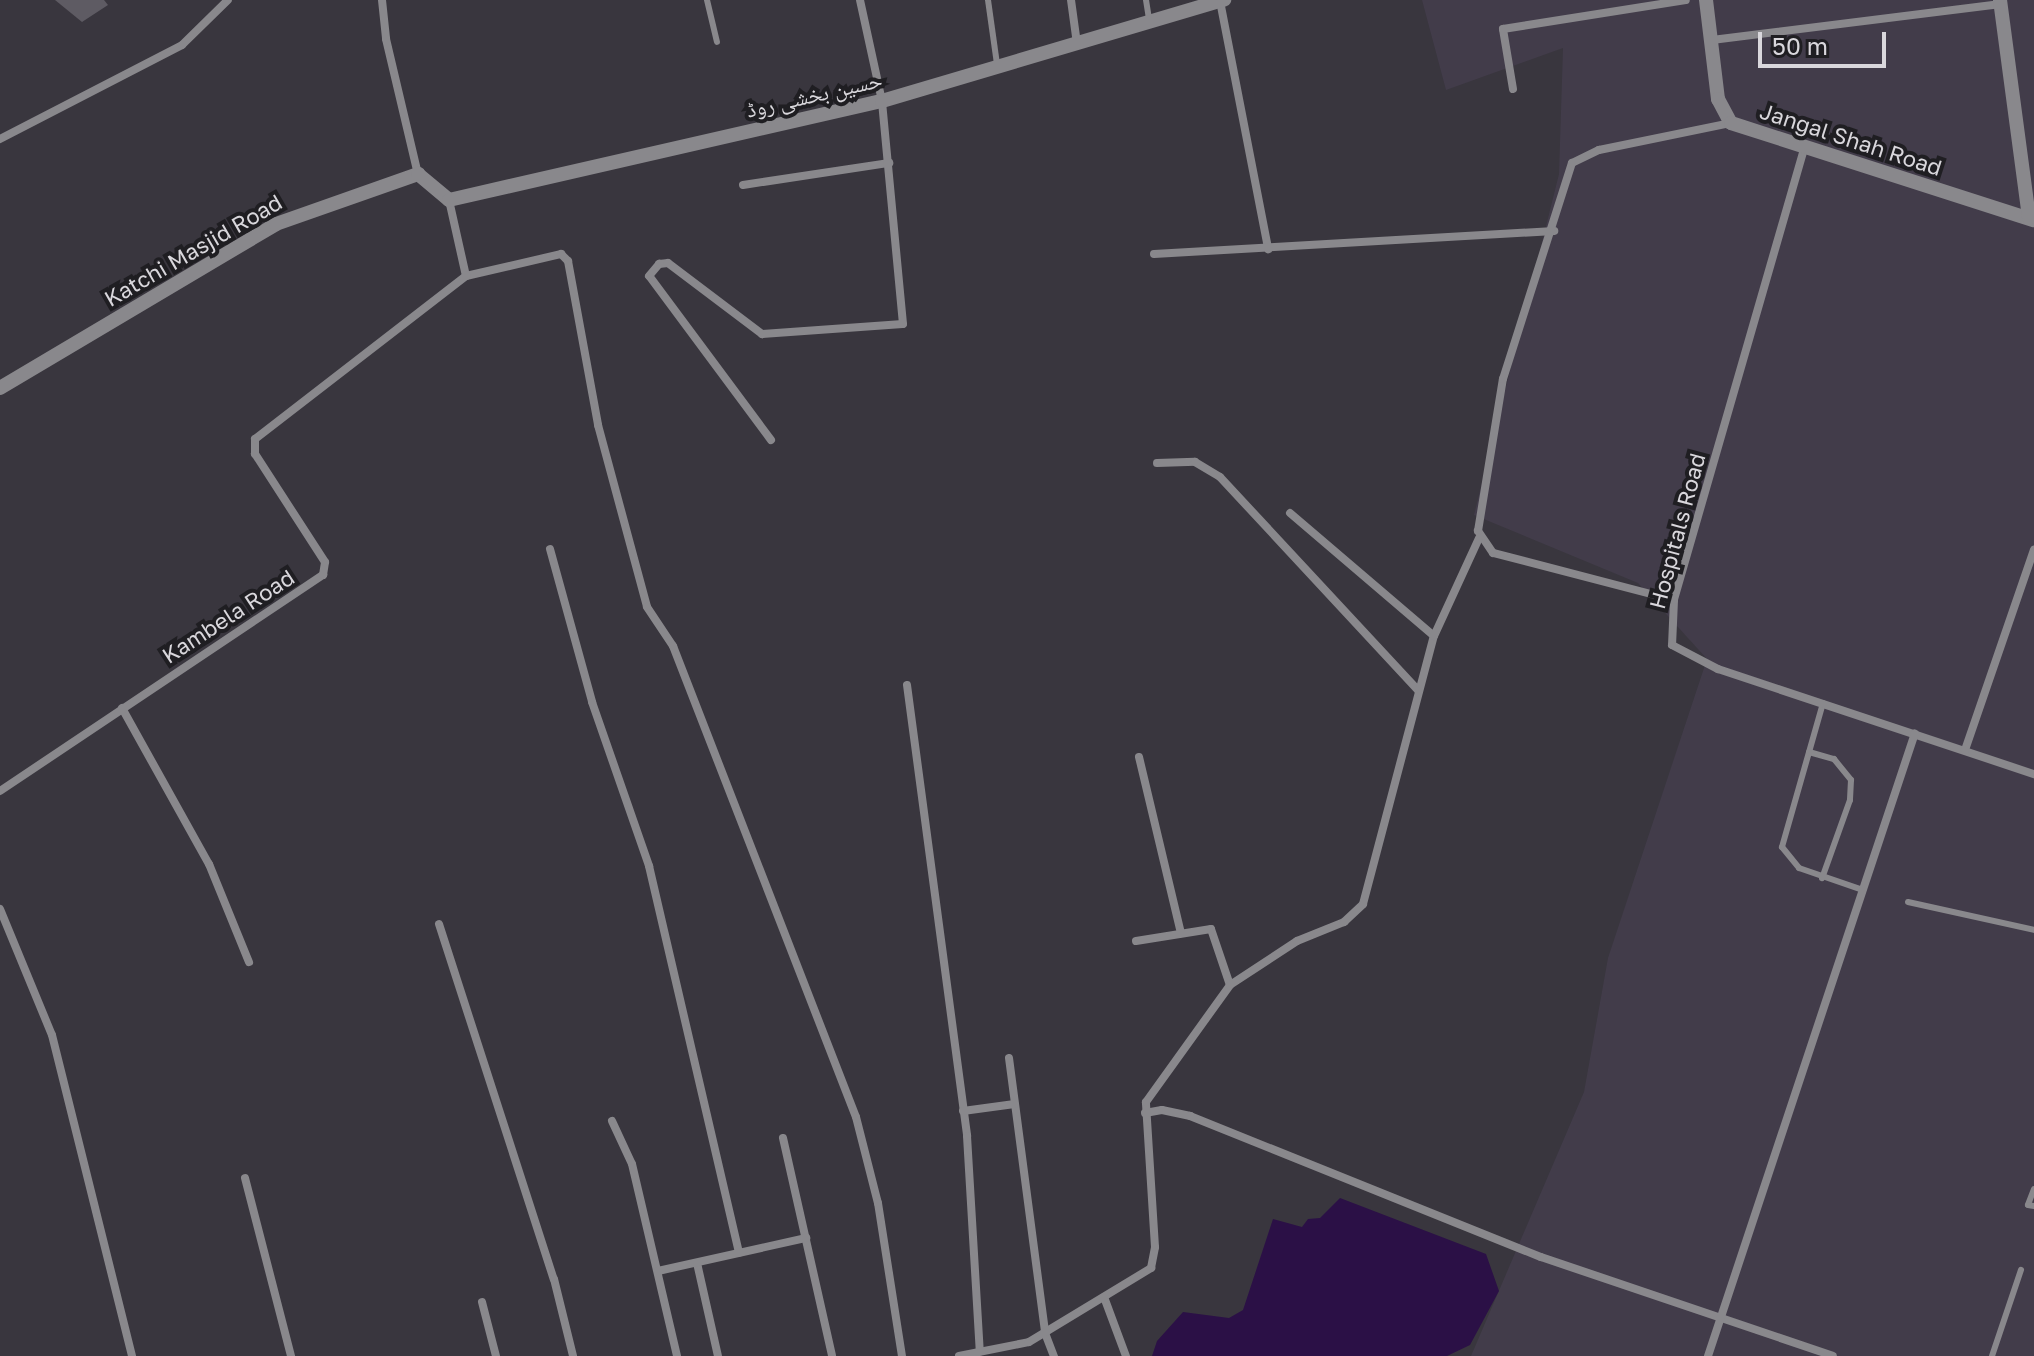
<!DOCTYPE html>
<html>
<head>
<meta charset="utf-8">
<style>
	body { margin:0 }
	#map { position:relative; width:2034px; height:1356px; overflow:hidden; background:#39363e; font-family:"Golos Text","Noto Naskh Arabic",sans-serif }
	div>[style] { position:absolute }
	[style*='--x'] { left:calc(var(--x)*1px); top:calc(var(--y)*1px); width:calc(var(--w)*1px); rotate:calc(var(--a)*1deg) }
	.built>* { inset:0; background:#423c4a }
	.water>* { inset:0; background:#2b1046 }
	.building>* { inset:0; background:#5e5b63 }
	.service>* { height:6px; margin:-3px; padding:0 3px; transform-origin:3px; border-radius:3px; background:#89888c }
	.minor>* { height:8px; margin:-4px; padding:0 4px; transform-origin:4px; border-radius:4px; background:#89888c }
	.tertiary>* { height:14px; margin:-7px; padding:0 7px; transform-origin:7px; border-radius:7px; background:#89888c }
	span { translate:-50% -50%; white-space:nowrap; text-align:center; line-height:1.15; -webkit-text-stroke:8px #1f1e22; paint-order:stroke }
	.street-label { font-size:22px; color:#d9d7dc }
	.scale { position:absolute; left:1758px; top:32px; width:128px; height:36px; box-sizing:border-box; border:4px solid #d9d7dc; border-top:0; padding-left:10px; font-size:24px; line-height:28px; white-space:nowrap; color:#d9d7dc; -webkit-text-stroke:6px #1f1e22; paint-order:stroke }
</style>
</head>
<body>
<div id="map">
	<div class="built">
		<i style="clip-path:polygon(1422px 0,2034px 0,2034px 1356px,1471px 1356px,1584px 1092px,1608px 958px,1707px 659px,1638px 583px,1474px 515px,1559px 174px,1563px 48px,1446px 90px)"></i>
	</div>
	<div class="water">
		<i style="clip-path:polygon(1340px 1198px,1486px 1254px,1499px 1291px,1470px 1345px,1447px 1356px,1152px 1356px,1157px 1341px,1183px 1312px,1229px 1318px,1243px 1310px,1273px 1219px,1302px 1227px,1308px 1219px,1320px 1218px)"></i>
	</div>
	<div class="building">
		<i style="clip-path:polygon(55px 0,104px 0,108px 5px,82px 22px)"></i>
	</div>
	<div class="service">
		<i style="--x:707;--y:0;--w:43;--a:76.6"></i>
		<i style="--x:988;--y:0;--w:65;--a:82"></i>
		<i style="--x:1146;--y:0;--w:20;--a:81"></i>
		<i style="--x:1823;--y:703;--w:150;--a:105.9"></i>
		<i style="--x:1782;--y:847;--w:27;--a:51"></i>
		<i style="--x:1799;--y:868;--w:68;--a:19"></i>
		<i style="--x:1809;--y:752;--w:26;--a:16"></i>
		<i style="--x:1834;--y:759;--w:27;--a:51"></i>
		<i style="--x:1851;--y:780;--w:20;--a:93"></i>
		<i style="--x:1850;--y:800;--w:83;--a:109.7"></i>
		<i style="--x:1908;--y:902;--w:129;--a:12.5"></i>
		<i style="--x:2034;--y:1189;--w:17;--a:111"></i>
		<i style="--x:2028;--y:1205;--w:6;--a:9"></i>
		<i style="--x:1992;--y:1356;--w:91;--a:-71.4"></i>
	</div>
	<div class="minor">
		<i style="--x:382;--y:0;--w:39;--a:84"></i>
		<i style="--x:386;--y:39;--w:139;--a:76.7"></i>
		<i style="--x:1071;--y:0;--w:44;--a:82.2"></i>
		<i style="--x:1220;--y:1;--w:253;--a:79"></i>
		<i style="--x:1712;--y:40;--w:291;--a:-7.1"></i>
		<i style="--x:1513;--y:89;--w:61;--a:-99.5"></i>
		<i style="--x:1503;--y:29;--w:185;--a:-9"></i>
		<i style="--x:0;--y:139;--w:205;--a:-27.3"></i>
		<i style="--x:182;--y:45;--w:64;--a:-44.4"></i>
		<i style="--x:1804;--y:149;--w:469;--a:106.1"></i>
		<i style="--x:1674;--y:600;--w:45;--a:92.5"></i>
		<i style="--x:1672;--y:645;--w:52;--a:27.6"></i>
		<i style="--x:1718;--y:669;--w:333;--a:18.4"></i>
		<i style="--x:743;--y:185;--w:148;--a:-8.6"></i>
		<i style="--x:449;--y:200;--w:78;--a:77.4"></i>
		<i style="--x:466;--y:276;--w:98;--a:-13"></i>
		<i style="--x:561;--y:254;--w:10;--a:45"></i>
		<i style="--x:568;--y:261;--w:167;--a:79.6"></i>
		<i style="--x:598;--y:425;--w:188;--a:74.9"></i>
		<i style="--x:647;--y:607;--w:47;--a:56.3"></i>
		<i style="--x:673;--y:646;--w:505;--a:68.77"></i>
		<i style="--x:856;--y:1117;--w:89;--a:75.7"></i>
		<i style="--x:878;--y:1203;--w:155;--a:81.1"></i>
		<i style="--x:1154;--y:254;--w:401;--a:-3.3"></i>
		<i style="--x:771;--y:440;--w:204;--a:-126.6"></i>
		<i style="--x:649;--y:276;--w:16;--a:-50"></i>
		<i style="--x:659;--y:264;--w:9;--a:-6"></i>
		<i style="--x:668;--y:263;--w:118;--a:37.1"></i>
		<i style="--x:762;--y:334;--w:141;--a:-4.1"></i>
		<i style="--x:903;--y:324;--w:224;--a:-95.4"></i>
		<i style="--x:882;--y:101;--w:103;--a:-102.3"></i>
		<i style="--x:1157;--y:463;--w:38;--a:-2"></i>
		<i style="--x:1195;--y:462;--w:29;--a:31"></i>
		<i style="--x:1220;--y:477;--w:292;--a:47.1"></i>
		<i style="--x:1290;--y:513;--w:189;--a:40.5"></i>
		<i style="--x:550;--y:549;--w:159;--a:74.6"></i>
		<i style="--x:592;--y:702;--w:174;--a:70.8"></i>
		<i style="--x:649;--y:866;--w:397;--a:76.9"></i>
		<i style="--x:1674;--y:600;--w:187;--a:-165.4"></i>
		<i style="--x:1493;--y:553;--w:27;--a:-124"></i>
		<i style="--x:1478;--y:531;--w:154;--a:-80.7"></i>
		<i style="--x:1503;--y:379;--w:227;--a:-72.3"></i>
		<i style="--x:1572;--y:163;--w:30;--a:-26"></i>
		<i style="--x:1599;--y:150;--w:135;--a:-11.6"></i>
		<i style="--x:907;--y:685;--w:455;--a:82.4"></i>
		<i style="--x:967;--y:1136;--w:216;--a:86.6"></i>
		<i style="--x:122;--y:708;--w:179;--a:60.9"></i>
		<i style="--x:209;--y:864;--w:106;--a:67.8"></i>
		<i style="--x:1965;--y:750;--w:212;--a:-71"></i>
		<i style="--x:1139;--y:757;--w:181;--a:76.6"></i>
		<i style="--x:0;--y:791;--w:389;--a:-33.8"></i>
		<i style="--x:323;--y:575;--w:13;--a:-81"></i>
		<i style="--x:325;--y:562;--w:129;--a:-122.9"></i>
		<i style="--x:255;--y:454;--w:15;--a:-90"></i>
		<i style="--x:255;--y:439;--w:267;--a:-37.7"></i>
		<i style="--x:0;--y:909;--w:136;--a:67.6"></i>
		<i style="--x:52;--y:1035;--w:331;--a:76"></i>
		<i style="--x:439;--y:924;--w:373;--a:72.1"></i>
		<i style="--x:554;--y:1279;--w:79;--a:76.1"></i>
		<i style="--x:1136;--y:941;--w:76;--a:-9.1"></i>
		<i style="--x:1211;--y:929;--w:59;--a:71.3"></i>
		<i style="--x:1009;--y:1058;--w:277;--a:82.5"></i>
		<i style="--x:1045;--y:1333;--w:25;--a:69"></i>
		<i style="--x:963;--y:1111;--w:52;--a:-7.7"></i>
		<i style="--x:1145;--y:1113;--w:17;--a:-10"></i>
		<i style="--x:1162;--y:1110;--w:29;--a:12"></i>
		<i style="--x:1190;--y:1116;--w:378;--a:21.9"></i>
		<i style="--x:1541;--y:1257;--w:308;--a:18.7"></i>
		<i style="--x:612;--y:1121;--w:47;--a:65.1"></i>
		<i style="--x:632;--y:1164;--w:197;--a:76.8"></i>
		<i style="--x:783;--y:1138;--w:223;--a:77.3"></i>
		<i style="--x:245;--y:1178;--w:184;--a:75.5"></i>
		<i style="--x:697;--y:1263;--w:95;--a:77.3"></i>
		<i style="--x:658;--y:1271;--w:152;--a:-12.6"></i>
		<i style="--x:1104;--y:1297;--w:63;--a:69.6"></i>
		<i style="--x:482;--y:1302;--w:56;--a:75.5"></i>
		<i style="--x:959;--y:1356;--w:71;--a:-11.3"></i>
		<i style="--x:1029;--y:1342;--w:143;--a:-31.2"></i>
		<i style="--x:1151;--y:1268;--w:21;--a:-79"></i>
		<i style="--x:1155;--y:1247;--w:145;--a:-93.6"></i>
		<i style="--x:1146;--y:1102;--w:144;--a:-54.3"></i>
		<i style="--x:1230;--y:985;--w:80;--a:-33.3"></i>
		<i style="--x:1297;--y:941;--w:51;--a:-22"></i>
		<i style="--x:1344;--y:922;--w:26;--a:-43"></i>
		<i style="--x:1363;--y:904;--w:277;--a:-75.2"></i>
		<i style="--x:1434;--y:636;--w:108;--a:-65.3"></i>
		<i style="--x:1708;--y:1356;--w:656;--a:-71.62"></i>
	</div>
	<div class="tertiary">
		<i style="--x:1706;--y:0;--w:100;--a:83.1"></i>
		<i style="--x:1718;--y:99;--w:27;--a:62"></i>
		<i style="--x:1731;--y:123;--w:318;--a:17.8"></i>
		<i style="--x:2000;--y:0;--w:220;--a:82.4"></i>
		<i style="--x:0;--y:388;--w:321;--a:-30.7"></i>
		<i style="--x:276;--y:224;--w:151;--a:-19.4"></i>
		<i style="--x:418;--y:174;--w:40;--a:40"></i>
		<i style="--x:449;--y:200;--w:444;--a:-12.9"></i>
		<i style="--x:882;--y:101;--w:357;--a:-16.5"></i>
	</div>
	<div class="street-label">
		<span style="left:814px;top:94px;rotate:-13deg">حسین بخشی روڈ</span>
		<span style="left:1851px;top:139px;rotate:18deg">Jangal Shah Road</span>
		<span style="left:193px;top:250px;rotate:-30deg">Katchi Masjid Road</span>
		<span style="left:1677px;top:531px;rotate:-75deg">Hospitals Road</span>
		<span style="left:228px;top:616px;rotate:-33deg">Kambela Road</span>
	</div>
	<div class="scale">50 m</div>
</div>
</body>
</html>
